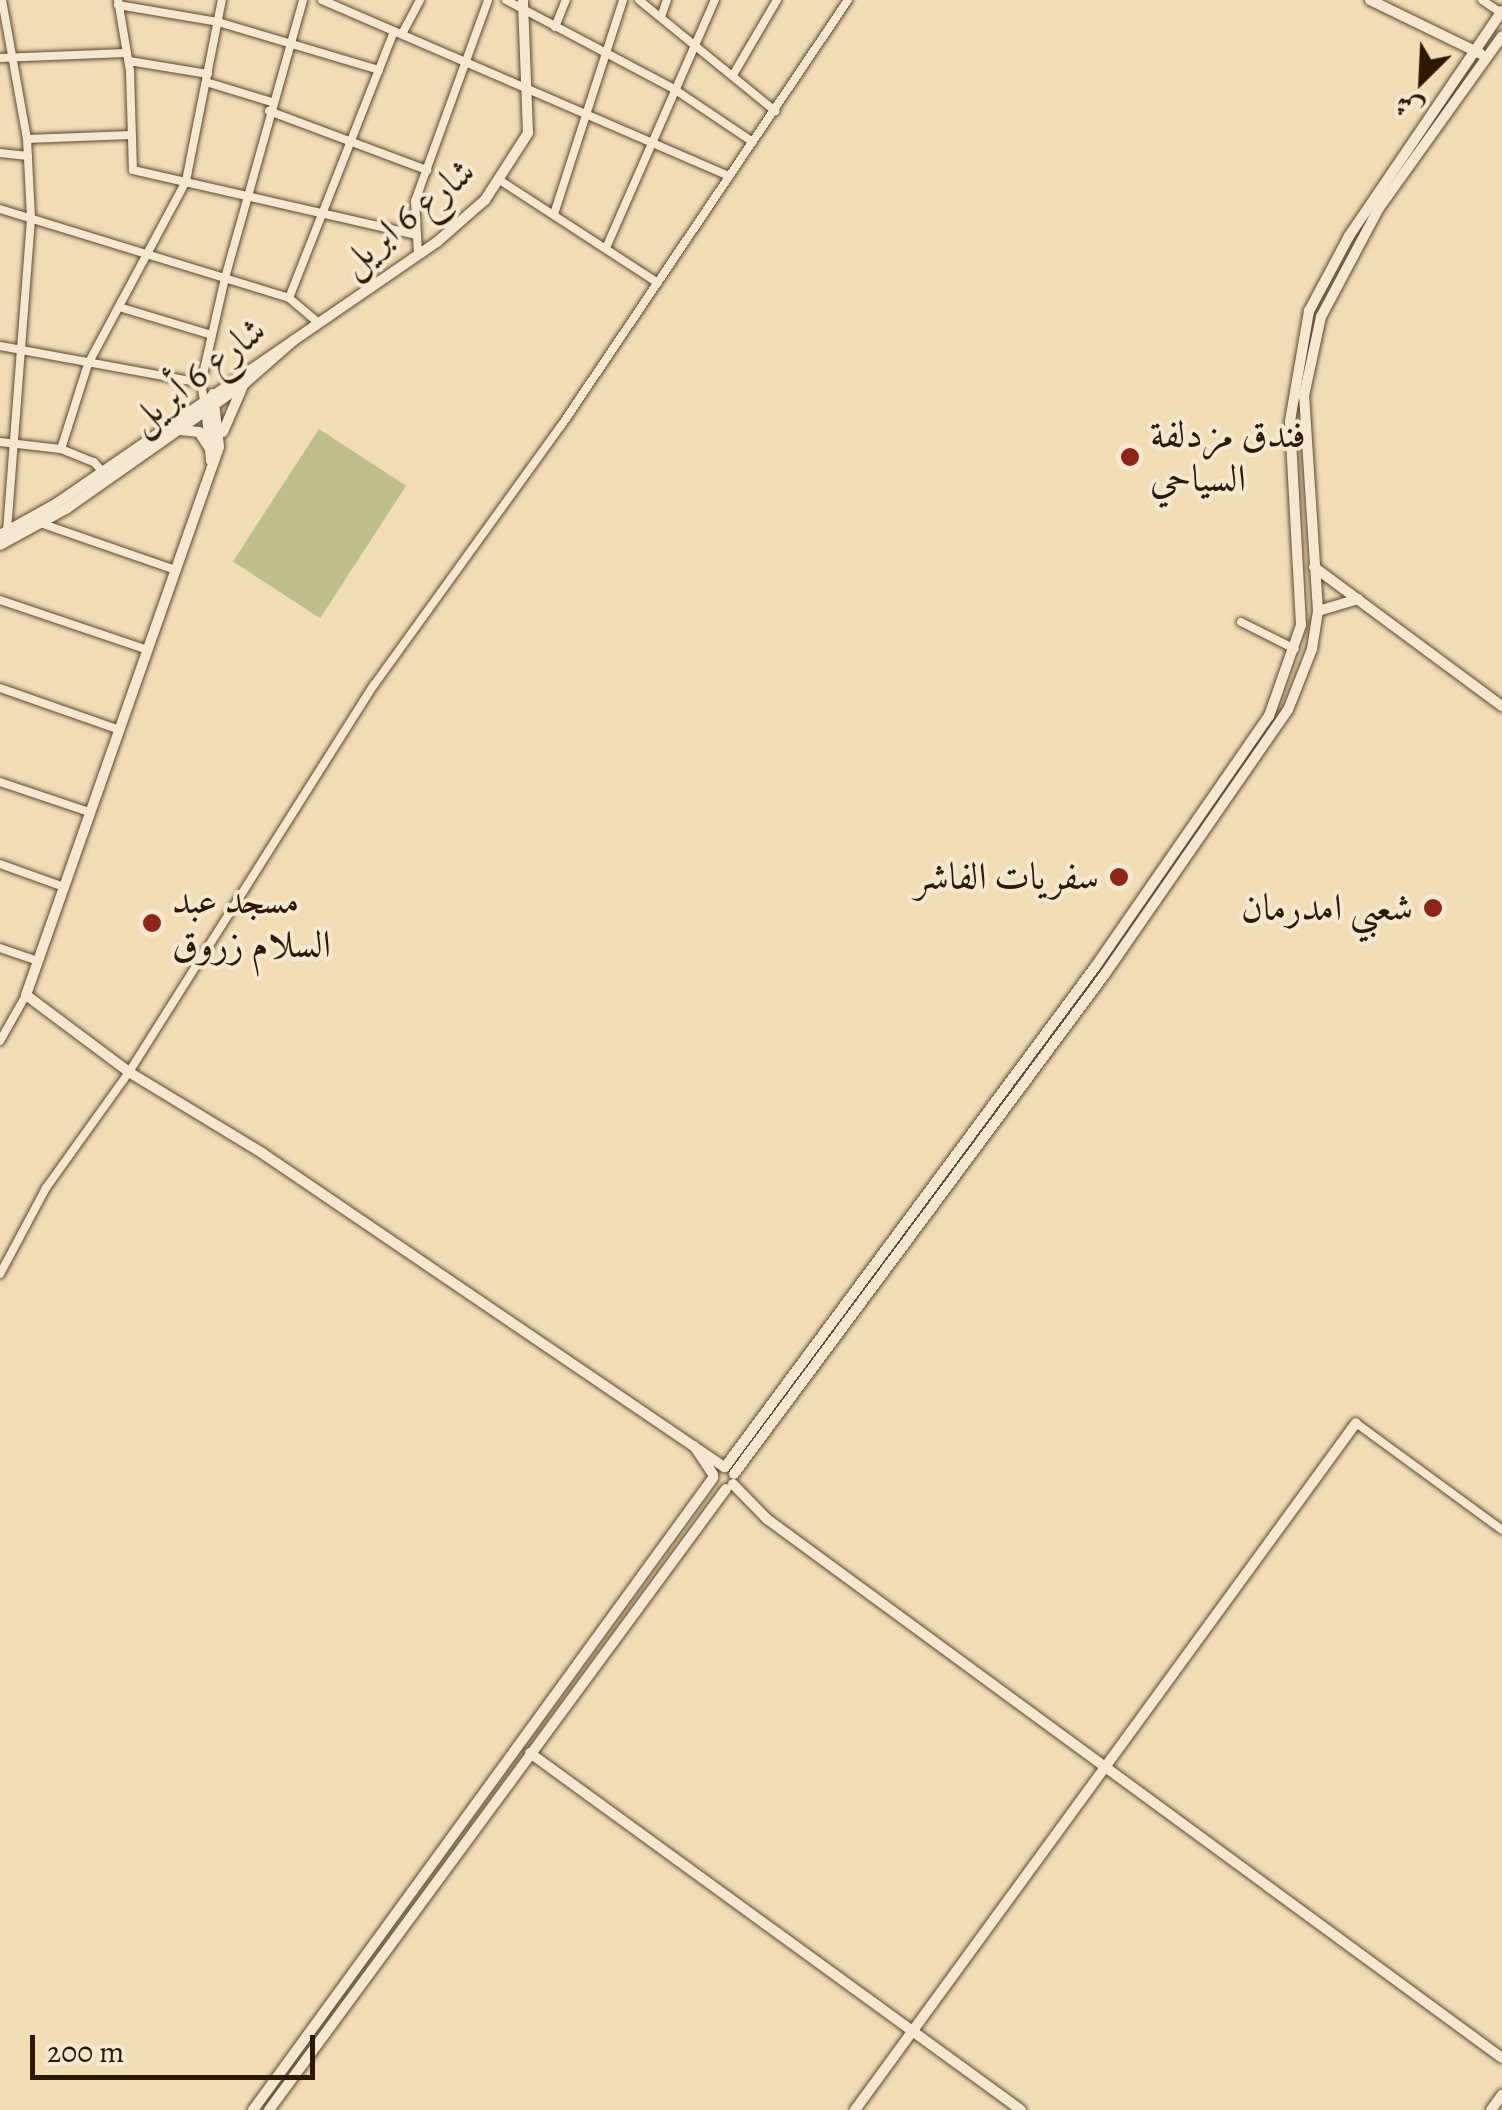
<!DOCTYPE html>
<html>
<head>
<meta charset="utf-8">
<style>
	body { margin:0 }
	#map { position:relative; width:1502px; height:2110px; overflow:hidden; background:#f1dcb6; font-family:Alegreya,Amiri,serif }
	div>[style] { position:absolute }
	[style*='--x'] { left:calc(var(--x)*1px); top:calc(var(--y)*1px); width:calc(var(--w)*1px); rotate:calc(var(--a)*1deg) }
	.green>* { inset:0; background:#bebf8b; transform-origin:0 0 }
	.roads { filter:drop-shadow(0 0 2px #5d4930) drop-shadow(0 0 2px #5d4930) }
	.street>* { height:8px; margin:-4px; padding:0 4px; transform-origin:4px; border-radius:4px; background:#f6e8d0 }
	.secondary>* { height:10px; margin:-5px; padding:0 5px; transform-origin:5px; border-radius:5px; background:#f6e8d0 }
	.dots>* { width:28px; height:28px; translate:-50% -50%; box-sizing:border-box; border:5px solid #f6e8d0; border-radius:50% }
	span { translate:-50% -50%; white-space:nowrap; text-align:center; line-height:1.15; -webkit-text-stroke:8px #f6e8d0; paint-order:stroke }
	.street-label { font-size:38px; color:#2c1803 }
	.poi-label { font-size:38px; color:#2c1803 }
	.left { translate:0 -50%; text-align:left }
	.right { translate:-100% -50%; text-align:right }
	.north { position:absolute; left:1372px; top:30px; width:100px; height:100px; -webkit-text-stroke:8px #f6e8d0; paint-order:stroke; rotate:204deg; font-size:28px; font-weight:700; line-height:40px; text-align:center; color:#2c1803 }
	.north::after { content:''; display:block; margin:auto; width:35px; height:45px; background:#2c1803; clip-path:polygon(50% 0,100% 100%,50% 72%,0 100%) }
	.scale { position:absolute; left:30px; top:2035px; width:285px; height:45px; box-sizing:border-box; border:5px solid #2c1803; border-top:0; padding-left:12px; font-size:30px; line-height:35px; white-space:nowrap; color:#2c1803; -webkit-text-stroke:8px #f6e8d0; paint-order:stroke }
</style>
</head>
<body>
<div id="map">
	<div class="green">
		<i style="left:319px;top:429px;width:104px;height:158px;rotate:33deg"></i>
	</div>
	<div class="roads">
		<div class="street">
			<i style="--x:2;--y:0;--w:141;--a:79.8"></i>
			<i style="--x:27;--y:139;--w:80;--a:87.1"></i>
			<i style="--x:31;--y:219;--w:314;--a:94.4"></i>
			<i style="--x:118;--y:0;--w:72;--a:80.4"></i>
			<i style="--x:130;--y:71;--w:99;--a:88.3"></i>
			<i style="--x:133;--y:170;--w:290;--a:12.9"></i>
			<i style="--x:322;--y:0;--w:443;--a:23.4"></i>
			<i style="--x:506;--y:0;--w:190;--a:27.9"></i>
			<i style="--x:674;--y:89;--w:95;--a:33.9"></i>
			<i style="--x:639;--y:0;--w:176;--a:39.2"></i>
			<i style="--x:1482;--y:0;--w:23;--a:34"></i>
			<i style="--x:118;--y:5;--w:101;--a:9.6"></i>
			<i style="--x:218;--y:22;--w:168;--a:16.6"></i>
			<i style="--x:661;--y:17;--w:18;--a:-71"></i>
			<i style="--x:555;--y:27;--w:29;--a:-68"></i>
			<i style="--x:402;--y:34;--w:38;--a:-62"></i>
			<i style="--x:0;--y:58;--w:126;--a:-2.3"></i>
			<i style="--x:129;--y:61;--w:80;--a:9.3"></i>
			<i style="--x:733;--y:75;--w:87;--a:-59.6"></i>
			<i style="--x:206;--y:82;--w:69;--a:16.9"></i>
			<i style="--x:269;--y:111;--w:169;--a:20.5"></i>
			<i style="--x:27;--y:139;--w:104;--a:-2.2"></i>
			<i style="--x:0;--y:153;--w:28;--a:6"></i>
			<i style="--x:501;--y:181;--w:187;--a:33"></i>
			<i style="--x:0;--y:209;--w:302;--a:17.1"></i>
			<i style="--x:289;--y:298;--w:39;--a:40"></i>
			<i style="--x:554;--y:214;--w:225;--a:-72.1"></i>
			<i style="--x:606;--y:248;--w:271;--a:-66.3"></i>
			<i style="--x:418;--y:254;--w:53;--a:-93.2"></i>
			<i style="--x:415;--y:201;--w:214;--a:-70"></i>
			<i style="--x:289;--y:298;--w:286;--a:-68.5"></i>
			<i style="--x:119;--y:307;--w:97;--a:16.8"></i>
			<i style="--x:0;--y:346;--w:204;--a:10.4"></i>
			<i style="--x:204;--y:400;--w:17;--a:-100"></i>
			<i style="--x:201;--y:383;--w:108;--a:-77.1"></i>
			<i style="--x:225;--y:278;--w:289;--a:-74.3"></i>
			<i style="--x:0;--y:442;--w:61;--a:6.5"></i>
			<i style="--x:61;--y:449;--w:35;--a:22"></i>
			<i style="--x:94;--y:462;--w:18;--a:49"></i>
			<i style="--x:61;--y:449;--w:89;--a:-72.4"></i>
			<i style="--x:88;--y:364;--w:208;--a:-61.8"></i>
			<i style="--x:186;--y:181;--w:185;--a:-78.8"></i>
			<i style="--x:43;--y:524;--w:138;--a:19.1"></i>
			<i style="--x:0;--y:600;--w:153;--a:18.7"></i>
			<i style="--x:1241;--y:622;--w:60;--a:26.6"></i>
			<i style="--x:0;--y:688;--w:124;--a:19.3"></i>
			<i style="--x:0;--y:782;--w:94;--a:18.6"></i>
			<i style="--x:0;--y:864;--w:68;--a:19.8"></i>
			<i style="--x:0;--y:948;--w:40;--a:18.9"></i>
			<i style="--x:0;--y:1041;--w:53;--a:-60.5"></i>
			<i style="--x:0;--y:1274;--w:98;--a:-61.9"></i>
			<i style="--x:46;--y:1188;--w:143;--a:-54.4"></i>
			<i style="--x:129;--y:1072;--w:458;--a:-57.7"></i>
			<i style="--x:374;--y:685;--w:319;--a:-54.2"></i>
			<i style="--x:561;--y:426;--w:514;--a:-56.03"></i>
			<i style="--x:1356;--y:1423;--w:181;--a:36.2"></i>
		</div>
		<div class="secondary">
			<i style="--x:1370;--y:0;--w:123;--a:25.9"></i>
			<i style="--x:213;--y:394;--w:53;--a:83.5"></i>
			<i style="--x:219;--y:447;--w:581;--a:109.4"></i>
			<i style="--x:26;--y:995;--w:129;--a:36.8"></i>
			<i style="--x:129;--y:1072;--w:156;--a:31.3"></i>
			<i style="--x:262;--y:1153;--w:559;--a:34.2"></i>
			<i style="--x:206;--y:404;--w:57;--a:85"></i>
			<i style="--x:180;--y:430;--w:19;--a:6"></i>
			<i style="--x:199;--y:432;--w:24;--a:57"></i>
			<i style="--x:223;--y:432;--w:48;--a:-66.6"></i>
			<i style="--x:0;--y:535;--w:65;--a:-29.3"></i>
			<i style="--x:57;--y:503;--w:461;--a:-34.5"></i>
			<i style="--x:437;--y:242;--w:64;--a:-41.2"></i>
			<i style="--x:485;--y:200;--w:80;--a:-57.3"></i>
			<i style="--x:528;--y:133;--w:133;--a:-92.2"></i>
			<i style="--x:0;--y:545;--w:75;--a:-28.6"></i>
			<i style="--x:66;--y:509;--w:218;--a:-35.1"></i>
			<i style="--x:244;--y:384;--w:67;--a:-41.3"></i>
			<i style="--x:1314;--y:567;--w:234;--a:36.5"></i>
			<i style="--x:1318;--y:611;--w:42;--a:-16.7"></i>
			<i style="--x:694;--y:1446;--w:34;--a:56"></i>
			<i style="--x:725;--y:1467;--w:622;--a:-53.5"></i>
			<i style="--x:1095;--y:967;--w:305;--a:-55.3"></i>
			<i style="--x:1269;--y:716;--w:96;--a:-70.6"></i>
			<i style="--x:1301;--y:625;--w:204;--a:-93.1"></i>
			<i style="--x:1290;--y:421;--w:112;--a:-80.2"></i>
			<i style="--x:1309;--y:311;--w:85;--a:-61.9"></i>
			<i style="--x:1349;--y:236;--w:272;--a:-55.8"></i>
			<i style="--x:734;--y:1474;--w:623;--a:-53.42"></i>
			<i style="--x:1105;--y:974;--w:321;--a:-55.3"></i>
			<i style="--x:1288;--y:710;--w:66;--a:-68.5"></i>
			<i style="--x:1312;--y:649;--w:38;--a:-81"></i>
			<i style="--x:1318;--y:611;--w:215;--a:-93.7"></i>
			<i style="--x:1304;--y:396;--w:81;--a:-77.9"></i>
			<i style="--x:1321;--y:317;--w:123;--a:-62"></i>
			<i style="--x:1379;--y:208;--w:211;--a:-54.4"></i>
			<i style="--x:733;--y:1484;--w:49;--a:45.8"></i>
			<i style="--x:767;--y:1519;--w:911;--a:36.25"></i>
			<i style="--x:530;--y:1753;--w:607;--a:36.02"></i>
			<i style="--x:253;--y:2110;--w:782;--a:-53.95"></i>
			<i style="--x:269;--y:2110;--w:771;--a:-53.65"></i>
			<i style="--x:855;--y:2110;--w:850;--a:-53.9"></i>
			<i style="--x:1491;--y:2110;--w:19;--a:-54"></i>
		</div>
	</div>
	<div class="dots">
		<i style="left:1130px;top:457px;background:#8f2418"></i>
		<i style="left:1119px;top:877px;background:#8f2418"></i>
		<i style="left:1433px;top:908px;background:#8f2418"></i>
		<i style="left:152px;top:923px;background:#8f2418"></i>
	</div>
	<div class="street-label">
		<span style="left:407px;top:217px;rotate:-39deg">شارع 6 ابريل</span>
		<span style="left:197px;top:375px;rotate:-38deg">شارع 6 أبريل</span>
	</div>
	<div class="poi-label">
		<span class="left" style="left:1150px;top:457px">فندق مزدلفة<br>السياحي</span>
		<span class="right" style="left:1099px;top:877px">سفريات الفاشر</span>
		<span class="left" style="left:172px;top:923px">مسجد عبد<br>السلام زروق</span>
		<span class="right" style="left:1413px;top:908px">شعبي امدرمان</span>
	</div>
	<div class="north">ش</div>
	<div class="scale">200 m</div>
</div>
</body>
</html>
